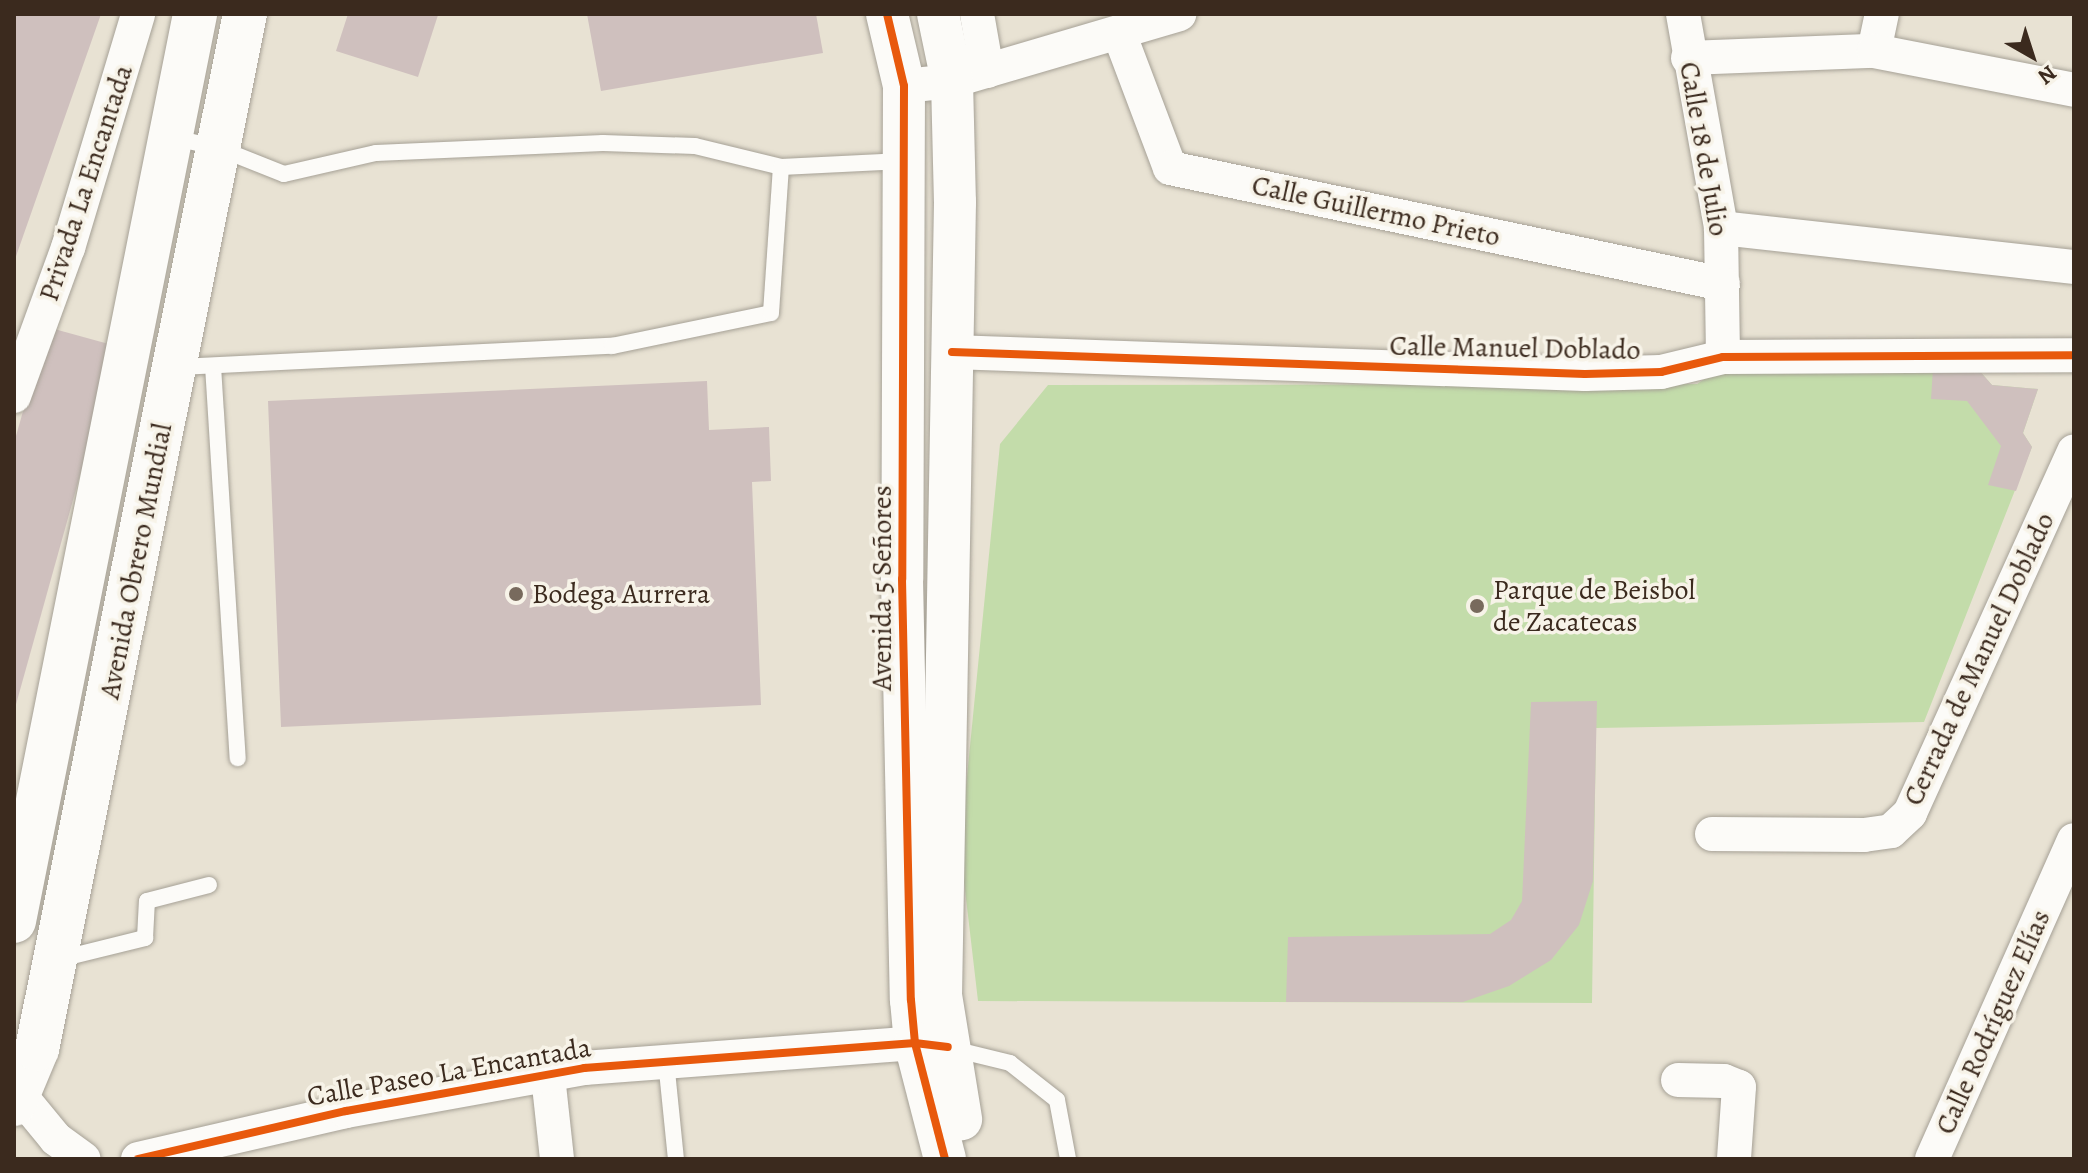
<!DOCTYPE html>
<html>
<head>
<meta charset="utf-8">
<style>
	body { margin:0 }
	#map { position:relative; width:2088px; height:1173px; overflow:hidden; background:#e8e2d3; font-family:Alegreya,serif }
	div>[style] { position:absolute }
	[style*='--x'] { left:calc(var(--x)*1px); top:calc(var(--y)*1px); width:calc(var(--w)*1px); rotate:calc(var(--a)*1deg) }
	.green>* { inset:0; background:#c3dcaa }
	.building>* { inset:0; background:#cfc0be }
	.roads { filter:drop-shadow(0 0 2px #a6a196) drop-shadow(0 0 2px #a6a196) }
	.service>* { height:16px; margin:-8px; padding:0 8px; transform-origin:8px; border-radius:8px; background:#fcfbf8 }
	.minor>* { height:34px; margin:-17px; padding:0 17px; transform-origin:17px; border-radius:17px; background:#fcfbf8 }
	.tertiary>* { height:42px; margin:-21px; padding:0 21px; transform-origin:21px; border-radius:21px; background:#fcfbf8 }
	.secondary>* { height:44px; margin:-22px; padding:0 22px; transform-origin:22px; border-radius:22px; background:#fcfbf8 }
	.cycleway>* { height:8px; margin:-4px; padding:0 4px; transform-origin:4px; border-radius:4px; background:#e8590c }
	.dots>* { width:22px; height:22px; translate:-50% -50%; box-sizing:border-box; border:4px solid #f7f3e8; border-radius:50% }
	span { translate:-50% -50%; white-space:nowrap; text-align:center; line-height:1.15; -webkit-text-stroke:7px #f7f3e8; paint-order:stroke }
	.street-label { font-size:28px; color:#3b2a1e }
	.poi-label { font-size:28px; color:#3b2a1e }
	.left { translate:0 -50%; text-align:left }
	.frame { position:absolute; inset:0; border:16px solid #3b2a1e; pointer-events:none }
	.north { position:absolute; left:1992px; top:16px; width:80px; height:80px; -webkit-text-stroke:6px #f7f3e8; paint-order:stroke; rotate:141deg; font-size:22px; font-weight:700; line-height:32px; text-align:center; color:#3b2a1e }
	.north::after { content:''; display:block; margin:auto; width:28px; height:36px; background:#3b2a1e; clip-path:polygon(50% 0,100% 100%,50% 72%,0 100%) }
</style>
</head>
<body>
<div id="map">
	<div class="green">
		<i style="clip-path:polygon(1725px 365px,1977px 368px,1992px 385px,2038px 389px,2023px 433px,2032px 447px,1924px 722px,1596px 728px,1592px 1003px,978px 1001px,960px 847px,1000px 444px,1048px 385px,1697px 384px)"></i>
	</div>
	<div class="building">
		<i style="clip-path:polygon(14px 14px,101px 14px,14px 262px)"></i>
		<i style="clip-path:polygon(348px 14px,438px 15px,418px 77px,336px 51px)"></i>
		<i style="clip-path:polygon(587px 14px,816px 14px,823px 53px,601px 91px)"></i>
		<i style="clip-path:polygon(47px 327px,116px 346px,15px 708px,14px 443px)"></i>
		<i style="clip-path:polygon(1933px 368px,1977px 368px,1992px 385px,2038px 389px,2023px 433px,2032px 447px,2016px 491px,1988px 485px,2001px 446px,1967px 401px,1931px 399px)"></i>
		<i style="clip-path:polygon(707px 381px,709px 430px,769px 427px,771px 481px,752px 482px,761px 705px,281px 727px,268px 401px)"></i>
		<i style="clip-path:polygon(1597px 701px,1593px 881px,1579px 925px,1551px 960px,1509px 986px,1463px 1002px,1286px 1002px,1288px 937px,1490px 934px,1511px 920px,1522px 901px,1531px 702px)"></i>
	</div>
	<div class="roads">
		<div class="service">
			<i style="--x:174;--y:138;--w:43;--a:12.1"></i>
			<i style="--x:216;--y:147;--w:73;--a:21.7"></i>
			<i style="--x:284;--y:174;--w:94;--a:-12.9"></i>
			<i style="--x:376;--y:153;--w:227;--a:-2.5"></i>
			<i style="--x:603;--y:143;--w:92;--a:1.9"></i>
			<i style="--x:695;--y:146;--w:89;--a:13.7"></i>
			<i style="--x:781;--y:167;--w:122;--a:-2.8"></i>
			<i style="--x:213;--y:366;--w:393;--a:86.4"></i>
			<i style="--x:177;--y:367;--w:436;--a:-2.8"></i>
			<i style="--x:612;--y:346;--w:162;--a:-11.7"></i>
			<i style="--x:771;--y:313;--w:146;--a:-86.1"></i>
			<i style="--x:60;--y:959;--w:88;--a:-13.9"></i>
			<i style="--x:145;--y:938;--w:37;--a:-87"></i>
			<i style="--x:147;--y:901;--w:64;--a:-14.5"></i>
			<i style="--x:953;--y:1049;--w:59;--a:13.8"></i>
			<i style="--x:1010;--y:1063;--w:60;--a:38.2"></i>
			<i style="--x:1057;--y:1100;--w:60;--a:79.4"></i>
			<i style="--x:666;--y:1061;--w:99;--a:84.2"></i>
		</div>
		<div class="minor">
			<i style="--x:977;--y:14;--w:58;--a:80"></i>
			<i style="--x:1683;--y:14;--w:217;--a:79.9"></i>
			<i style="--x:1721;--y:228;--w:129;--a:89.1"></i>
			<i style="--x:1119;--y:33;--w:144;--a:69.3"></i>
			<i style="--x:1170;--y:168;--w:565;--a:11.85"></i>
			<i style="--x:1874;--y:51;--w:38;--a:-78"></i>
			<i style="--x:1688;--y:58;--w:186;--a:-2.2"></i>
			<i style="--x:1874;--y:51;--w:204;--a:11"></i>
			<i style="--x:904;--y:86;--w:48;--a:-5.9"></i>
			<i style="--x:952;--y:81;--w:237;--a:-16.4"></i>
			<i style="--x:1721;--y:228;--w:355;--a:6.3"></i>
			<i style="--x:952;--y:352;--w:633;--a:1.99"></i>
			<i style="--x:1585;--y:374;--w:76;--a:-1.5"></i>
			<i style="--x:1661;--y:372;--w:64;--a:-13.6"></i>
			<i style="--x:1723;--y:357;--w:351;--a:-0.3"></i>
			<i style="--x:14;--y:396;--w:158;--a:-70"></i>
			<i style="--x:68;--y:248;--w:244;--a:-73.3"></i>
			<i style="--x:1712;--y:834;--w:152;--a:0.4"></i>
			<i style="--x:1864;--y:835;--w:27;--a:-8"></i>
			<i style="--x:1891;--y:831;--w:26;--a:-43"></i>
			<i style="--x:1910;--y:813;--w:397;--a:-65.6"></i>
			<i style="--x:548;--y:1076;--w:83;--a:83.8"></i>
			<i style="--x:1678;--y:1080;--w:46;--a:1.2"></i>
			<i style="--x:1724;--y:1081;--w:16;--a:22"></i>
			<i style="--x:1739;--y:1087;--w:72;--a:94"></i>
			<i style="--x:19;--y:1094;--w:58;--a:50.6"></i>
			<i style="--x:56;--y:1139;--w:34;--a:36"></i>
			<i style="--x:138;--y:1159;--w:213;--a:-13"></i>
			<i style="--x:346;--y:1111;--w:242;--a:-10.2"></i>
			<i style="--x:584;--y:1068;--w:332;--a:-4.3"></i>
			<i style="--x:915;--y:1043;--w:24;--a:7"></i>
			<i style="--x:1932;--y:1159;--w:349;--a:-66"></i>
		</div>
		<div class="tertiary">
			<i style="--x:887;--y:14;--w:74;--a:76.7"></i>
			<i style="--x:904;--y:86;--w:493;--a:90.2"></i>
			<i style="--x:902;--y:579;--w:421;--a:88.8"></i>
			<i style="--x:911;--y:1000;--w:43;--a:84.7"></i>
			<i style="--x:915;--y:1043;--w:120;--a:75.5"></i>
			<i style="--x:938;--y:14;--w:68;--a:78.2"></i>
			<i style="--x:952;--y:81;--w:121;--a:88.6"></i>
			<i style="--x:955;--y:202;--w:793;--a:91.01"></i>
			<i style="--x:941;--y:995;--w:126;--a:80.8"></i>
		</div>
		<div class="secondary">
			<i style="--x:14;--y:921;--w:925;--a:-78.71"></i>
			<i style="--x:14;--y:1104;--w:60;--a:-67.3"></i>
			<i style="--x:37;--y:1049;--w:1056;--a:-78.64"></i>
		</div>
	</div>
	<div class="cycleway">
		<i style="--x:887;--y:14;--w:74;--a:76.7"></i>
		<i style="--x:904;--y:86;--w:493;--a:90.2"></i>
		<i style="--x:902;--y:579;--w:421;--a:88.8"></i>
		<i style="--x:911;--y:1000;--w:43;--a:84.7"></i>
		<i style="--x:915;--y:1043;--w:120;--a:75.5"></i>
		<i style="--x:952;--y:352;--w:633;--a:1.99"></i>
		<i style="--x:1585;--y:374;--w:76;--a:-1.5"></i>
		<i style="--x:1661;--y:372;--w:64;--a:-13.6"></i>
		<i style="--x:1723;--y:357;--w:351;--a:-0.3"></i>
		<i style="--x:138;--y:1159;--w:213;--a:-13"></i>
		<i style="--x:346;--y:1111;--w:242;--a:-10.2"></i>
		<i style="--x:584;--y:1068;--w:332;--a:-4.3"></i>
		<i style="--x:915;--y:1043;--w:33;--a:7"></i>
	</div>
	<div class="dots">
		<i style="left:516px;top:594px;background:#786a5d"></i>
		<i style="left:1477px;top:606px;background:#786a5d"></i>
	</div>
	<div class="street-label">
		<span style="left:1704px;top:149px;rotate:80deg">Calle 18 de Julio</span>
		<span style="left:86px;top:183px;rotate:-72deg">Privada La Encantada</span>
		<span style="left:1376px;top:211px;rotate:12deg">Calle Guillermo Prieto</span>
		<span style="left:1515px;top:348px;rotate:1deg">Calle Manuel Doblado</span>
		<span style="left:136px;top:561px;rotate:-79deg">Avenida Obrero Mundial</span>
		<span style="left:882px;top:588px;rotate:-90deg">Avenida 5 Señores</span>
		<span style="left:1979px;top:659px;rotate:-65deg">Cerrada de Manuel Doblado</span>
		<span style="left:1993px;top:1022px;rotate:-66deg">Calle Rodríguez Elías</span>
		<span style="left:449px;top:1072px;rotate:-10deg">Calle Paseo La Encantada</span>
	</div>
	<div class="poi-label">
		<span class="left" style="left:1493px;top:606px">Parque de Beisbol<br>de Zacatecas</span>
		<span class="left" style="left:532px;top:594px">Bodega Aurrera</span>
	</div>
	<div class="frame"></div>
	<div class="north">N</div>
</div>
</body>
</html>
